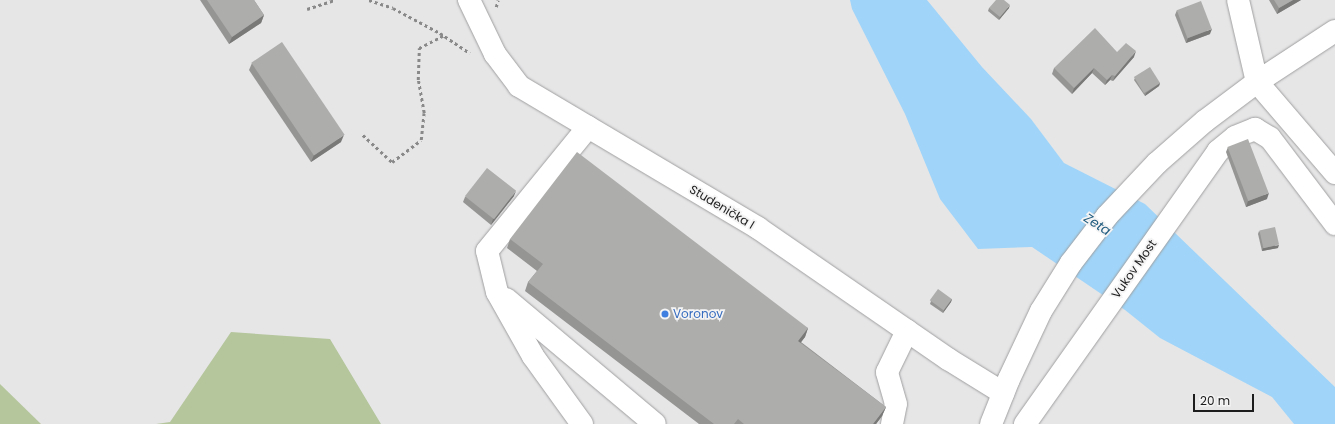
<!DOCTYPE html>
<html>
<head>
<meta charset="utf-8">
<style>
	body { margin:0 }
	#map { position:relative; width:1335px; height:424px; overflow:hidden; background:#e6e6e7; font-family:Poppins,sans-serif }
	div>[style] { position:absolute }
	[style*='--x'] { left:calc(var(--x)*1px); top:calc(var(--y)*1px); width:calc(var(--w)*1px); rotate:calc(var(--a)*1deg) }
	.green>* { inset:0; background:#b5c69c }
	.water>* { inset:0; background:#a0d5f9 }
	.path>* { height:2.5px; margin-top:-1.25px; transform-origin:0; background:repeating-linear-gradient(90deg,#89898a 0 3px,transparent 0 6px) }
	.roads { filter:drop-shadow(0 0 1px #9f9fa0) drop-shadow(0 0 1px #9f9fa0) }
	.minor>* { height:22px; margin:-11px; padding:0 11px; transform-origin:11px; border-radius:11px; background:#fff }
	.major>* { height:22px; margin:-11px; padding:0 11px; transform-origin:11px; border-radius:11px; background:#fff }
	.wall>* { inset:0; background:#959594 }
	.shaded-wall>* { inset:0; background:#797978 }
	.building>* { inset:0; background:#adadac; transform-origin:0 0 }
	.dots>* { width:11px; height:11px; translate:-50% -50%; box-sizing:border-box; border:2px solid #f4f4f5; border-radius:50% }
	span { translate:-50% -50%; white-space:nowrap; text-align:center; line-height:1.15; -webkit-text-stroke:3.5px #f4f4f5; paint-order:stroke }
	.street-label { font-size:12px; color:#1c1c1c }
	.shop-label { font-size:12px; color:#366cbe }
	.left { translate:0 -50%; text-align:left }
	.water-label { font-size:13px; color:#205c7f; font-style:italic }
	.scale { position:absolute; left:1193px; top:394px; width:61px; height:18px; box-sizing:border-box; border:2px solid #1c1c1c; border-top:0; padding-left:5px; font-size:12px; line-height:14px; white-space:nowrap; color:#1c1c1c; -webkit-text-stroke:3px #f4f4f5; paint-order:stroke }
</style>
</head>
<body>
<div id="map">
	<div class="green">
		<i style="clip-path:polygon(231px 332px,330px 339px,381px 424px,156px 424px,170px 422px)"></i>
		<i style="clip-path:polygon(0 384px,41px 424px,0 424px)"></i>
	</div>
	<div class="water">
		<i style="clip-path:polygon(850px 0,927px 0,982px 67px,1031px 119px,1064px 163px,1145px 204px,1335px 387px,1335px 424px,1294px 424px,1272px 397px,1160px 338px,1125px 310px,1032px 247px,978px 249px,940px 199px,905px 114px,852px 9px)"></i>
	</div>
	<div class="path">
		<i style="--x:369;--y:0;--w:25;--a:18"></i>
		<i style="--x:393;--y:8;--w:53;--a:28"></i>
		<i style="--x:440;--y:33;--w:36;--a:34"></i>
		<i style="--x:496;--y:7;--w:7;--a:-74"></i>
		<i style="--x:307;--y:9;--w:28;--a:-18"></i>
		<i style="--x:363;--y:135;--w:40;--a:43"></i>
		<i style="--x:392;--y:162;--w:36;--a:-37"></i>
		<i style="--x:421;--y:140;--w:27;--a:-84"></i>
		<i style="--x:424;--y:113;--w:34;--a:-100"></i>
		<i style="--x:418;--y:80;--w:32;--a:-88"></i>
		<i style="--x:419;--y:48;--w:28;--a:-27"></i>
	</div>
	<div class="roads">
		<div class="minor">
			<i style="--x:469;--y:0;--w:60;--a:64.3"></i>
			<i style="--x:495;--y:54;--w:40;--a:53"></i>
			<i style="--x:519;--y:86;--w:278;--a:30.7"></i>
			<i style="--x:758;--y:228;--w:231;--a:34.6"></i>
			<i style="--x:948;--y:359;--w:65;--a:31.7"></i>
			<i style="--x:1238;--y:0;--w:84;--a:77"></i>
			<i style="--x:1257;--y:82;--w:120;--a:49.4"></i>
			<i style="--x:506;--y:299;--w:194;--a:40"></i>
			<i style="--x:582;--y:424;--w:84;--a:-125.8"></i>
			<i style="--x:533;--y:356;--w:73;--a:-119.4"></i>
			<i style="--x:497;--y:292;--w:42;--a:-103.7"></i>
			<i style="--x:487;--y:251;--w:160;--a:-50.8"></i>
			<i style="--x:892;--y:424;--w:20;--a:-79"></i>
			<i style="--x:896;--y:404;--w:33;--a:-106"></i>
			<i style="--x:887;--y:372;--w:46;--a:-64"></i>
			<i style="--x:1025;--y:424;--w:334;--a:-54.7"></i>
			<i style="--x:1218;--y:151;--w:22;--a:-39"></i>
			<i style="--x:1235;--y:137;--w:22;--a:-22"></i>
			<i style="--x:1255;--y:129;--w:17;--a:31"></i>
			<i style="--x:1270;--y:138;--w:108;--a:52.9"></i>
		</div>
		<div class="major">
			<i style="--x:991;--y:424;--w:48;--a:-68.2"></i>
			<i style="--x:1009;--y:379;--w:75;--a:-64.8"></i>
			<i style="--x:1041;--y:311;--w:57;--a:-58"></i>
			<i style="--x:1071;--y:263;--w:59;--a:-52.5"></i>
			<i style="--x:1107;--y:216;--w:73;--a:-46.7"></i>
			<i style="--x:1157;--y:163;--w:64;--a:-41.2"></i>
			<i style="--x:1205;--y:121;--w:65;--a:-36.9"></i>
			<i style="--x:1257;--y:82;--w:93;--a:-33.2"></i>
		</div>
	</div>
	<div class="wall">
		<i style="clip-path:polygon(200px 0,254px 0,264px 15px,261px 23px,229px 44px)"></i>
		<i style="clip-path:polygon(1269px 0,1301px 0,1277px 14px)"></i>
		<i style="clip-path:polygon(989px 8px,1009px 8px,999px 20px,988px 11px)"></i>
		<i style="clip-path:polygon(1177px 10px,1210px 34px,1186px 43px,1175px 15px)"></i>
		<i style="clip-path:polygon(1117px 52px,1134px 57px,1113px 81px,1110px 80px,1105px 85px,1092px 73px,1072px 94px,1052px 74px,1054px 68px)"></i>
		<i style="clip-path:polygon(252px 63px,341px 142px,311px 162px,249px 70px)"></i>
		<i style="clip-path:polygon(1135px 78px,1160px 83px,1159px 86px,1145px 96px,1134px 80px)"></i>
		<i style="clip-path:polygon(1228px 147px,1267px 199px,1246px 207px,1226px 152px)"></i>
		<i style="clip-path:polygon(514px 196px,491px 225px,463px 202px,465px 197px)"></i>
		<i style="clip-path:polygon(1259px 231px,1278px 248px,1262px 251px,1258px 234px)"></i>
		<i style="clip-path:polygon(510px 239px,808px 328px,805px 337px,801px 342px,886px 407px,882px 416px,876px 424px,699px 424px,525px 291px,528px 282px,537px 271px,507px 248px)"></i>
		<i style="clip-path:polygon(952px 299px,951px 302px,943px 313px,930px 304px,931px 301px)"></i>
	</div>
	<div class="shaded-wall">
		<i style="clip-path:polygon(1293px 0,1301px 0,1277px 14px,1279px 8px)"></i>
		<i style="clip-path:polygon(1010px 5px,1009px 8px,999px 20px,1000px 17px)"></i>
		<i style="clip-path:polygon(264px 15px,261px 23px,229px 44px,232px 37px)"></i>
		<i style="clip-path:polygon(1212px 29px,1210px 34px,1186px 43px,1188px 38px)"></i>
		<i style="clip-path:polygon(1136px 51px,1134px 57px,1113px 81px,1115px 76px)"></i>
		<i style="clip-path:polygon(1094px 68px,1092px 73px,1072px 94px,1074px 88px)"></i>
		<i style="clip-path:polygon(1112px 75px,1110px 80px,1105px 85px,1107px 80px)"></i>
		<i style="clip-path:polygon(1160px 83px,1159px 86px,1145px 96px,1146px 93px)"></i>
		<i style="clip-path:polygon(344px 135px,341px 142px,311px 162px,314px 155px)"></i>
		<i style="clip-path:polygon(516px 191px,514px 196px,491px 225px,493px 219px)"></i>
		<i style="clip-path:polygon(1269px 193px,1267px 199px,1246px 207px,1248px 201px)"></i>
		<i style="clip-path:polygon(1279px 245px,1278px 248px,1262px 251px,1263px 248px)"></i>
		<i style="clip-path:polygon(952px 299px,951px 302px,943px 313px,944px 310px)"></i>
		<i style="clip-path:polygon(808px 328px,805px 337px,795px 350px,798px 341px)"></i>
		<i style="clip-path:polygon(886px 407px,882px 416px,876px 424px,873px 424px)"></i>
	</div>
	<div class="building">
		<i style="clip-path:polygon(207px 0,254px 0,264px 15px,232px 37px)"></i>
		<i style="clip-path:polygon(996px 0,1004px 0,1010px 5px,1000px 17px,989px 8px)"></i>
		<i style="clip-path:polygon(1274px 0,1293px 0,1279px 8px)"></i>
		<i style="left:1201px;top:1px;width:30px;height:26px;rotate:69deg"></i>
		<i style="clip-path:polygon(1095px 28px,1117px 52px,1126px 43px,1136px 51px,1115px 76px,1112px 75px,1107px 80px,1094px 68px,1074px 88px,1054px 68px)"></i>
		<i style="left:282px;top:42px;width:112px;height:37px;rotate:56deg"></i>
		<i style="left:1150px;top:67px;width:19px;height:19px;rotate:58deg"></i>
		<i style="left:1248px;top:139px;width:58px;height:22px;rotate:69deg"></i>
		<i style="clip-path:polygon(577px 152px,808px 328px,798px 341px,886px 407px,873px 424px,744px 424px,738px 419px,734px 424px,714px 424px,528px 282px,543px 264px,510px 239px)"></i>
		<i style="left:487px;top:168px;width:37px;height:36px;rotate:38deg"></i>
		<i style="left:1275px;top:227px;width:18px;height:16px;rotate:77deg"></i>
		<i style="left:938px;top:289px;width:17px;height:14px;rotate:36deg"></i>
	</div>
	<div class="dots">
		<i style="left:665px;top:314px;background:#3f7fe0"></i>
	</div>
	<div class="street-label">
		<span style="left:722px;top:207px;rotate:31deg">Studenička I</span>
		<span style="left:1134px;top:269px;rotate:-55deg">Vukov Most</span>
	</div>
	<div class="shop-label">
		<span class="left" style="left:673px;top:314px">Voronov</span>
	</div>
	<div class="water-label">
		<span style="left:1097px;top:225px;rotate:33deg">Zeta</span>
	</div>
	<div class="scale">20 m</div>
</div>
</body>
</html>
